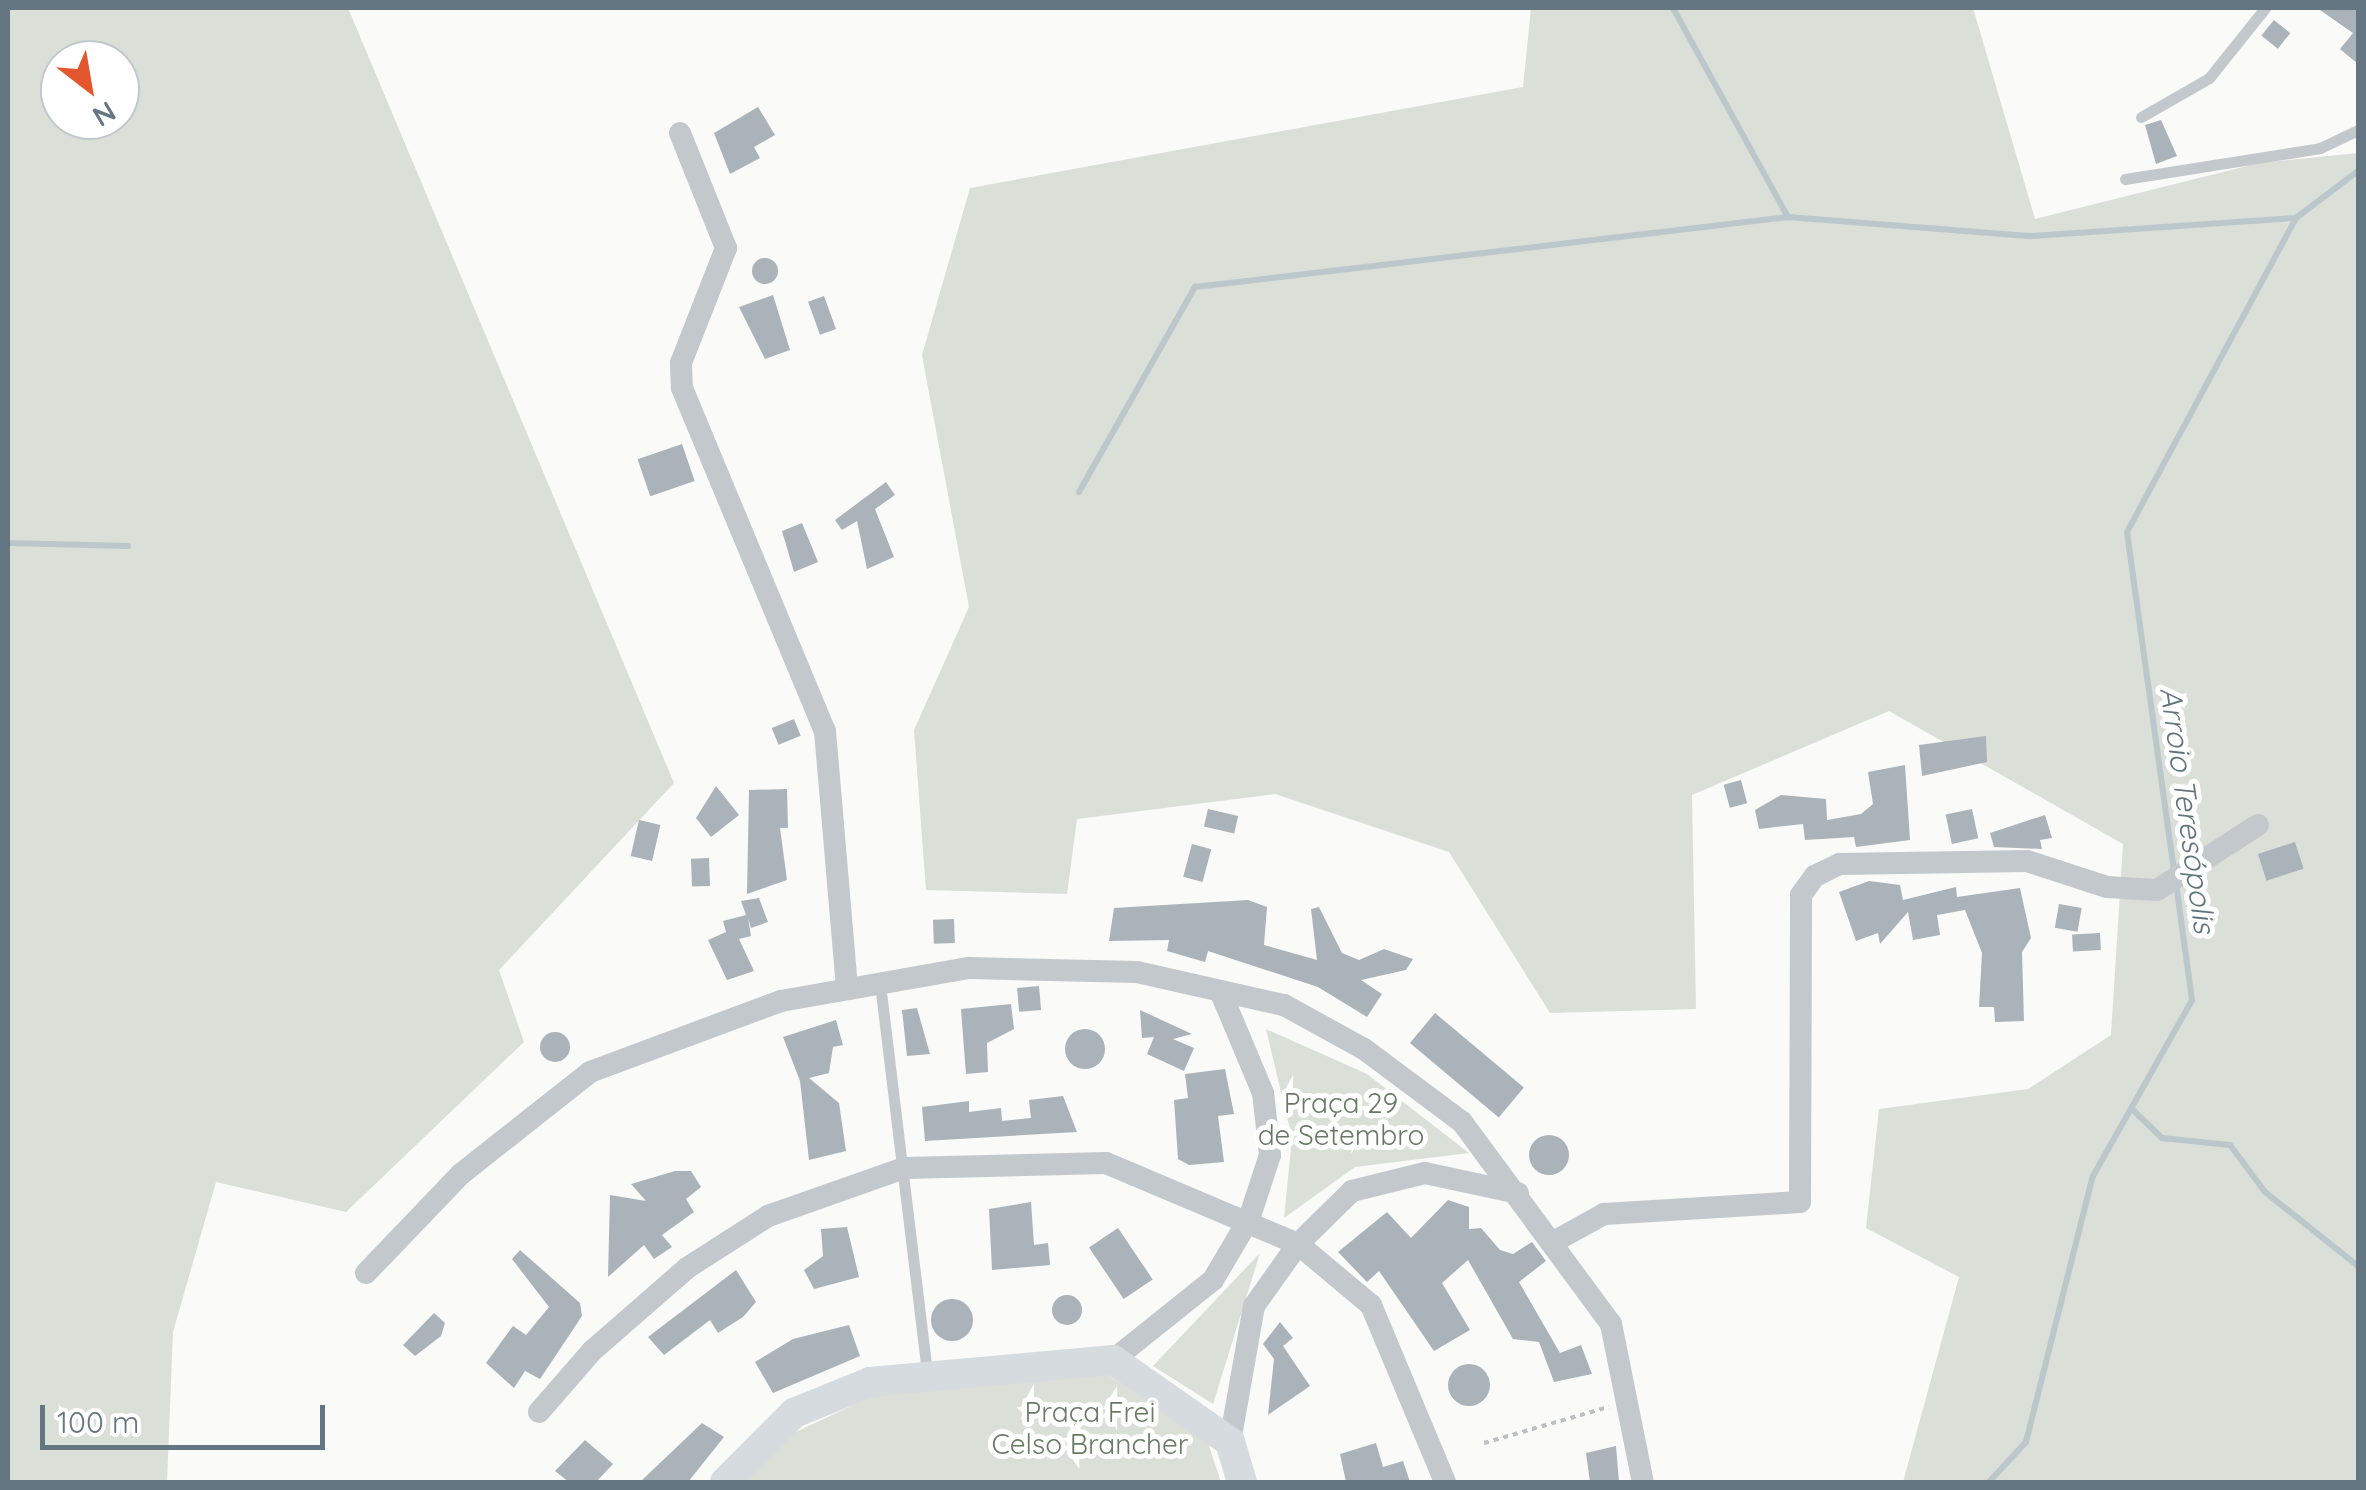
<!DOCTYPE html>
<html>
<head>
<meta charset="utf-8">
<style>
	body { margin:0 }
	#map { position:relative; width:2366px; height:1490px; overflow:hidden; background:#fafaf8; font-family:Quicksand,sans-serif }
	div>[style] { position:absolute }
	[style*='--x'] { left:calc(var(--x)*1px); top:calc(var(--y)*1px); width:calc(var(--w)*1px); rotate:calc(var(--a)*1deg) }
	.green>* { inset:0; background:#dadfd7 }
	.stream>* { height:6px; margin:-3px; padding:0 3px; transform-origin:3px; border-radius:3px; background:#bbc7cb }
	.building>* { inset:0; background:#aab3b9; transform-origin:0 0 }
	.round { border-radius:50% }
	.path>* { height:4px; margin-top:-2px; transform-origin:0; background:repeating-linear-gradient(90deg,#bbbfc2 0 5px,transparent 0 10px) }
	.lane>* { height:11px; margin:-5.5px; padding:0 5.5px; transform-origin:5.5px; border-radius:5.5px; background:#c3c8cc }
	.street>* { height:22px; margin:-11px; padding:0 11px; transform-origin:11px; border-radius:11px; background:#c3c8cc }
	.secondary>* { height:30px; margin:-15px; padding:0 15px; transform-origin:15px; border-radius:15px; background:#d6dbdf }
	span { translate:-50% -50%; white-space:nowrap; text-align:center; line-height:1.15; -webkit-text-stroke:10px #fff; paint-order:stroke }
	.park-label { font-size:28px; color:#687a64 }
	.water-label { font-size:30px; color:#60757c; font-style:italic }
	.frame { position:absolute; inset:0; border:10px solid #657683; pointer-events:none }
	.north { position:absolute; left:40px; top:40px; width:100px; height:100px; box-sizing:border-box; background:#fff; border:2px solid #c1c8cd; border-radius:50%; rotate:149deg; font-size:28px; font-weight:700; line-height:40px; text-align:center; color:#657683 }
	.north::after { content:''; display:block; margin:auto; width:35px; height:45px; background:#e4572e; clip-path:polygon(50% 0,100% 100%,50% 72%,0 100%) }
	.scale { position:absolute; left:40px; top:1405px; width:285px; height:45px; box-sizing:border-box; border:5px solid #657683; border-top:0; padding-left:12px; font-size:30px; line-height:35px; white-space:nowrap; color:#657683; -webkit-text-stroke:8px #fff; paint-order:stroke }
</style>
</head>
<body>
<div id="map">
	<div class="green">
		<i style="clip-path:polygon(evenodd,8px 8px,348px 8px,674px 783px,499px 970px,524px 1042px,346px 1212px,216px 1182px,173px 1332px,167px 1482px,8px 1482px,8px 8px,60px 60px,120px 60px,120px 120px,60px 120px,60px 60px)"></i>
		<i style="clip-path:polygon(1531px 8px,1973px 8px,2035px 219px,2259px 163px,2358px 153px,2358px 1482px,1903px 1482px,1959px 1277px,1866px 1228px,1879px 1109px,2028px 1089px,2111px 1035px,2123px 844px,1889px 711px,1692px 795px,1696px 1009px,1550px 1013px,1449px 852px,1275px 794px,1077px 819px,1067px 894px,926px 890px,914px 730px,969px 607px,922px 355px,970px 188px,1523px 87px)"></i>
		<i style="clip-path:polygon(1266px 1029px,1367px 1074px,1469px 1153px,1355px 1167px,1284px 1218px,1292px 1138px)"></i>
		<i style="clip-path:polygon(1260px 1253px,1213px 1404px,1153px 1366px)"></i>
		<i style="clip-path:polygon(1105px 1373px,1208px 1443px,1221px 1482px,745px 1482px,787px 1436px,873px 1396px)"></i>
	</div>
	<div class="stream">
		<i style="--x:1673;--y:8;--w:239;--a:61.2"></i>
		<i style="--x:1079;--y:492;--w:236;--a:-60.5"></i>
		<i style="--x:1195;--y:287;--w:597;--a:-6.73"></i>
		<i style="--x:1788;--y:217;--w:244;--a:4.5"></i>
		<i style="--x:2031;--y:236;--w:266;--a:-3.9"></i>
		<i style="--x:8;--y:543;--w:120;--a:1.4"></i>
		<i style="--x:2174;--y:871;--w:342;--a:-97.9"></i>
		<i style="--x:2127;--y:532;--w:357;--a:-61.7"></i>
		<i style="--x:2296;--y:218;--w:78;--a:-37.2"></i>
		<i style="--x:2134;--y:1111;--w:39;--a:44"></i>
		<i style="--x:2162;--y:1138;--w:68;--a:5.9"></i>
		<i style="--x:2230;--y:1145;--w:59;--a:53.3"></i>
		<i style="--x:2265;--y:1192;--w:119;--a:38.5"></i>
		<i style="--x:1989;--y:1482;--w:54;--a:-47.2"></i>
		<i style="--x:2026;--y:1442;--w:274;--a:-75.9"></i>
		<i style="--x:2093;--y:1176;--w:202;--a:-60.6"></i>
		<i style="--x:2192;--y:1000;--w:118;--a:-97.8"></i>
	</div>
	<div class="building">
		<i style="clip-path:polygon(2317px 8px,2358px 8px,2358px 64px,2340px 49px,2353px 33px)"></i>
		<i style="left:2274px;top:20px;width:21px;height:20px;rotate:39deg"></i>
		<i style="clip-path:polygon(758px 107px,775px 135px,754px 147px,760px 158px,730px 174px,714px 133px)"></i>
		<i style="clip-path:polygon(2161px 120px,2177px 156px,2156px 164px,2145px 125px)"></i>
		<i class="round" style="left:752px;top:258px;width:26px;height:26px"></i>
		<i style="clip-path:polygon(773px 295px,790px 350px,765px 359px,739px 307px)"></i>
		<i style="left:824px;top:296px;width:35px;height:17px;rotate:70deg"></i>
		<i style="left:682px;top:444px;width:39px;height:47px;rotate:71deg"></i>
		<i style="clip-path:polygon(886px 482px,895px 495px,875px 509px,894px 557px,867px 569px,857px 521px,842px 530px,835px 520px)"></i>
		<i style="clip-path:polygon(802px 523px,818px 562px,794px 572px,782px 531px)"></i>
		<i style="left:794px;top:719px;width:18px;height:24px;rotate:68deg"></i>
		<i style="clip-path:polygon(1986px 736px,1987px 762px,1922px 776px,1919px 745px)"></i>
		<i style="clip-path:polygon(1905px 765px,1910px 840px,1856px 847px,1854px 837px,1805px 840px,1803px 824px,1759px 829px,1755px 810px,1781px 795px,1826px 799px,1827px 820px,1861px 814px,1873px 804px,1868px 772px)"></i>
		<i style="left:1741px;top:780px;width:24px;height:18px;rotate:75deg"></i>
		<i style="clip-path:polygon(716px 786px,739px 815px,711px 837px,696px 818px)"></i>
		<i style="clip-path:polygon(787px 789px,788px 828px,780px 828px,787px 880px,747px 894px,749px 790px)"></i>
		<i style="left:1208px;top:809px;width:31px;height:18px;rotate:13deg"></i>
		<i style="left:1972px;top:809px;width:30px;height:27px;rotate:78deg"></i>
		<i style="clip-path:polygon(2045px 815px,2052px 838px,2040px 840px,2042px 849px,1994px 847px,1990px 833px)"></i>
		<i style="left:639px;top:820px;width:22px;height:37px;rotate:13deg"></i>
		<i style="left:2295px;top:842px;width:28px;height:39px;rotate:72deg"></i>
		<i style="left:1192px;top:844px;width:20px;height:34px;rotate:15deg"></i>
		<i style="left:709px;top:858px;width:28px;height:18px;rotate:88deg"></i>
		<i style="clip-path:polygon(1869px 881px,1900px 885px,1903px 900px,1956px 887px,1957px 897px,2020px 888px,2031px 938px,2022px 952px,2024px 1021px,1995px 1022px,1994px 1007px,1979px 1007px,1982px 953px,1965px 910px,1937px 915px,1940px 935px,1913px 940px,1908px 912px,1880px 944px,1878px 933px,1856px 941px,1839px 892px)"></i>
		<i style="clip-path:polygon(759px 898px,768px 922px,751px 928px,748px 918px,751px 936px,739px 939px,754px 971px,727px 980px,708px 940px,726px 932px,723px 921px,746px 915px,741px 901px)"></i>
		<i style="clip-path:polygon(1248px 900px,1267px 907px,1264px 945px,1317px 960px,1311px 909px,1319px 907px,1342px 953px,1359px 960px,1384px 949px,1413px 959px,1406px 970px,1361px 980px,1382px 994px,1367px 1017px,1318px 987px,1208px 951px,1205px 962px,1167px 951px,1169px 940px,1109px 941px,1114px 908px)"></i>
		<i style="left:2059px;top:904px;width:23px;height:24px;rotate:10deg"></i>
		<i style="left:954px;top:919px;width:24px;height:21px;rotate:88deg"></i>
		<i style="left:2100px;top:933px;width:17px;height:28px;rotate:87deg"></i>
		<i style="left:1039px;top:986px;width:24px;height:22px;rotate:85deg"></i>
		<i style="clip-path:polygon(1011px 1004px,1014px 1029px,987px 1043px,988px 1072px,966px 1074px,961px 1009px)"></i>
		<i style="clip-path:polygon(917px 1008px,930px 1054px,907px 1056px,902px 1010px)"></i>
		<i style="clip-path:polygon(1140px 1010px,1192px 1034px,1173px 1039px,1194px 1048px,1184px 1071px,1147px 1054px,1154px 1037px,1142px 1038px)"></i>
		<i style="left:1435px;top:1013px;width:116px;height:39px;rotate:40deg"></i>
		<i style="clip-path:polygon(836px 1020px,843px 1045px,833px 1047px,829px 1073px,809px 1078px,839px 1103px,846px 1151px,809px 1160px,800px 1081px,783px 1037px)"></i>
		<i class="round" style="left:1065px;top:1029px;width:40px;height:40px"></i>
		<i class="round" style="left:540px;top:1032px;width:30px;height:30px"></i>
		<i style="clip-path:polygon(1225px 1069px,1234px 1114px,1218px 1116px,1224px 1162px,1189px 1165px,1178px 1159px,1174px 1100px,1188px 1098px,1185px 1074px)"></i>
		<i style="clip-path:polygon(1063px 1096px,1077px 1132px,925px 1141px,922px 1107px,969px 1101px,969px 1112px,1001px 1108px,1002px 1121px,1031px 1118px,1029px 1100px)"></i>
		<i class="round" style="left:1529px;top:1135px;width:40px;height:40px"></i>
		<i style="clip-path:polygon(675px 1171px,691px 1171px,701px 1187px,686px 1199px,694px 1212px,662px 1235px,672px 1247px,654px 1259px,644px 1245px,608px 1277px,610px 1195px,646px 1201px,631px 1184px)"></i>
		<i style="clip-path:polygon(1448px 1200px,1469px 1207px,1469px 1229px,1481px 1228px,1500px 1250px,1513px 1254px,1532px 1242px,1546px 1261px,1519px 1282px,1560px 1353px,1581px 1345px,1592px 1374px,1554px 1382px,1539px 1342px,1513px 1339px,1468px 1260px,1442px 1283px,1470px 1330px,1434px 1351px,1379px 1271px,1367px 1282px,1338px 1252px,1387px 1212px,1411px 1238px)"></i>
		<i style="clip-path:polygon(1031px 1202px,1034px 1245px,1048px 1243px,1050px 1265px,992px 1270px,989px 1209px)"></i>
		<i style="clip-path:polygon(847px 1227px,859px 1277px,814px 1289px,804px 1270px,823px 1256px,821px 1229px)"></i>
		<i style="left:1118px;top:1228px;width:62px;height:35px;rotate:56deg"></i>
		<i style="clip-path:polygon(520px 1250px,580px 1303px,582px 1316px,540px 1379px,525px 1371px,514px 1388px,486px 1363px,513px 1326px,526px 1335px,549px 1307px,512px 1259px)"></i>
		<i style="clip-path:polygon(736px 1270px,756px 1302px,743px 1317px,718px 1333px,710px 1320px,664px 1355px,648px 1337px)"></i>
		<i class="round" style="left:1052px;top:1295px;width:30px;height:30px"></i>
		<i class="round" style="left:931px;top:1299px;width:42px;height:42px"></i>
		<i style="clip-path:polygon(434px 1313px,445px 1323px,441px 1336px,415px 1356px,403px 1345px)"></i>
		<i style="clip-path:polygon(1280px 1322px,1293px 1338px,1283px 1346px,1310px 1386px,1268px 1415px,1274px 1359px,1263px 1344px)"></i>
		<i style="clip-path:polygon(849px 1325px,860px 1356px,773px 1393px,755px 1362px,793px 1339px)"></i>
		<i class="round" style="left:1448px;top:1364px;width:42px;height:42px"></i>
		<i style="clip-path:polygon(702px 1423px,724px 1437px,688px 1482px,640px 1482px)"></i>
		<i style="clip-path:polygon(585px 1440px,613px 1464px,596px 1482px,569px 1482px,555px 1471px)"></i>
		<i style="clip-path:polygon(1376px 1443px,1383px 1467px,1403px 1461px,1410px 1482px,1346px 1482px,1340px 1454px)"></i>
		<i style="clip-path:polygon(1616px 1446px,1619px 1482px,1590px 1482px,1586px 1453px)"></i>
	</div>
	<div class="path">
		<i style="--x:1484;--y:1443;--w:130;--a:-16.1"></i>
	</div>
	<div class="lane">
		<i style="--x:2141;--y:117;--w:78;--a:-29.8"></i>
		<i style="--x:2209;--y:78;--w:90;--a:-51.3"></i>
		<i style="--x:2125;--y:179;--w:197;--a:-9"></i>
		<i style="--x:2320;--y:148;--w:42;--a:-25.3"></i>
		<i style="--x:880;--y:984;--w:392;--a:83.1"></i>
	</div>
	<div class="street">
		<i style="--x:680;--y:133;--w:124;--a:68.2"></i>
		<i style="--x:726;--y:248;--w:123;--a:111.4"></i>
		<i style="--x:681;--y:363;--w:25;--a:88"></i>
		<i style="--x:682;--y:388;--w:372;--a:67.4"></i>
		<i style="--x:825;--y:731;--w:259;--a:85.1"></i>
		<i style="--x:1557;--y:1240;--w:54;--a:-29"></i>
		<i style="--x:1604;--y:1214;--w:196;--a:-3.5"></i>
		<i style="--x:1800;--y:1202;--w:307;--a:-89.8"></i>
		<i style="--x:1801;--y:895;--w:24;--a:-54"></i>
		<i style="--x:1815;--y:876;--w:28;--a:-26"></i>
		<i style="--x:1840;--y:864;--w:187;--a:-0.9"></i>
		<i style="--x:2027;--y:861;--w:84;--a:18"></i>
		<i style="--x:2107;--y:887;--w:50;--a:3.4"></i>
		<i style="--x:2157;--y:890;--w:120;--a:-32.8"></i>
		<i style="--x:366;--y:1273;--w:137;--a:-46.2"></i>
		<i style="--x:461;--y:1174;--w:164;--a:-38.3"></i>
		<i style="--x:590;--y:1072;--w:204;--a:-20.4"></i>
		<i style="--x:781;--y:1001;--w:191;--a:-10"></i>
		<i style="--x:969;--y:968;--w:168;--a:1.4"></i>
		<i style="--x:1137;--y:972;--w:151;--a:12.7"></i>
		<i style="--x:1284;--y:1005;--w:91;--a:28.8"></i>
		<i style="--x:1364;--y:1049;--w:122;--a:36.7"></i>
		<i style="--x:1462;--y:1122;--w:251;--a:53.6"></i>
		<i style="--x:1611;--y:1324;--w:161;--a:78.6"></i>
		<i style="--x:1113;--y:1360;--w:128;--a:-38.7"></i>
		<i style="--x:1213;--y:1280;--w:71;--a:-59.5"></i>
		<i style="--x:1249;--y:1219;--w:67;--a:-71.8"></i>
		<i style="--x:1270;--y:1155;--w:62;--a:-96.4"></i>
		<i style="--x:1263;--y:1093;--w:108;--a:-112.8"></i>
		<i style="--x:539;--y:1412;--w:81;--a:-49"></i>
		<i style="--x:592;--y:1351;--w:126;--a:-41.1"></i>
		<i style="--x:687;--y:1268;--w:96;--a:-32.7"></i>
		<i style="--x:768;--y:1216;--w:144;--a:-19.4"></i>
		<i style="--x:904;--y:1168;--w:202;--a:-1.4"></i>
		<i style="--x:1106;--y:1163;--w:208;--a:22.9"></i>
		<i style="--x:1298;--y:1244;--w:95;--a:39.9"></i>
		<i style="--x:1371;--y:1305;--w:192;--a:67.3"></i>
		<i style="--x:1230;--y:1442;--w:138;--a:-80"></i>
		<i style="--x:1254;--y:1306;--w:76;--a:-54.6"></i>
		<i style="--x:1298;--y:1244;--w:76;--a:-44.5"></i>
		<i style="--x:1352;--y:1191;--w:75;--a:-13.9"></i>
		<i style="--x:1425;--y:1173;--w:95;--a:12.1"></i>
	</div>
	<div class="secondary">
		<i style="--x:725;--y:1482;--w:98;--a:-45"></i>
		<i style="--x:794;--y:1413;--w:82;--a:-22.2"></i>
		<i style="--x:870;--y:1382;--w:244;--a:-5.2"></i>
		<i style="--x:1113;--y:1360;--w:143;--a:35"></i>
		<i style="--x:1230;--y:1442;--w:42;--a:73.3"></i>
	</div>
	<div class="park-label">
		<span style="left:1341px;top:1119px">Praça 29<br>de Setembro</span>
		<span style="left:1090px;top:1428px">Praça Frei<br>Celso Brancher</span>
	</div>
	<div class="water-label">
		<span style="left:2188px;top:810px;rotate:82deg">Arroio Teresópolis</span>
	</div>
	<div class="frame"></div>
	<div class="north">N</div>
	<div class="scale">100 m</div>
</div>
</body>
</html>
